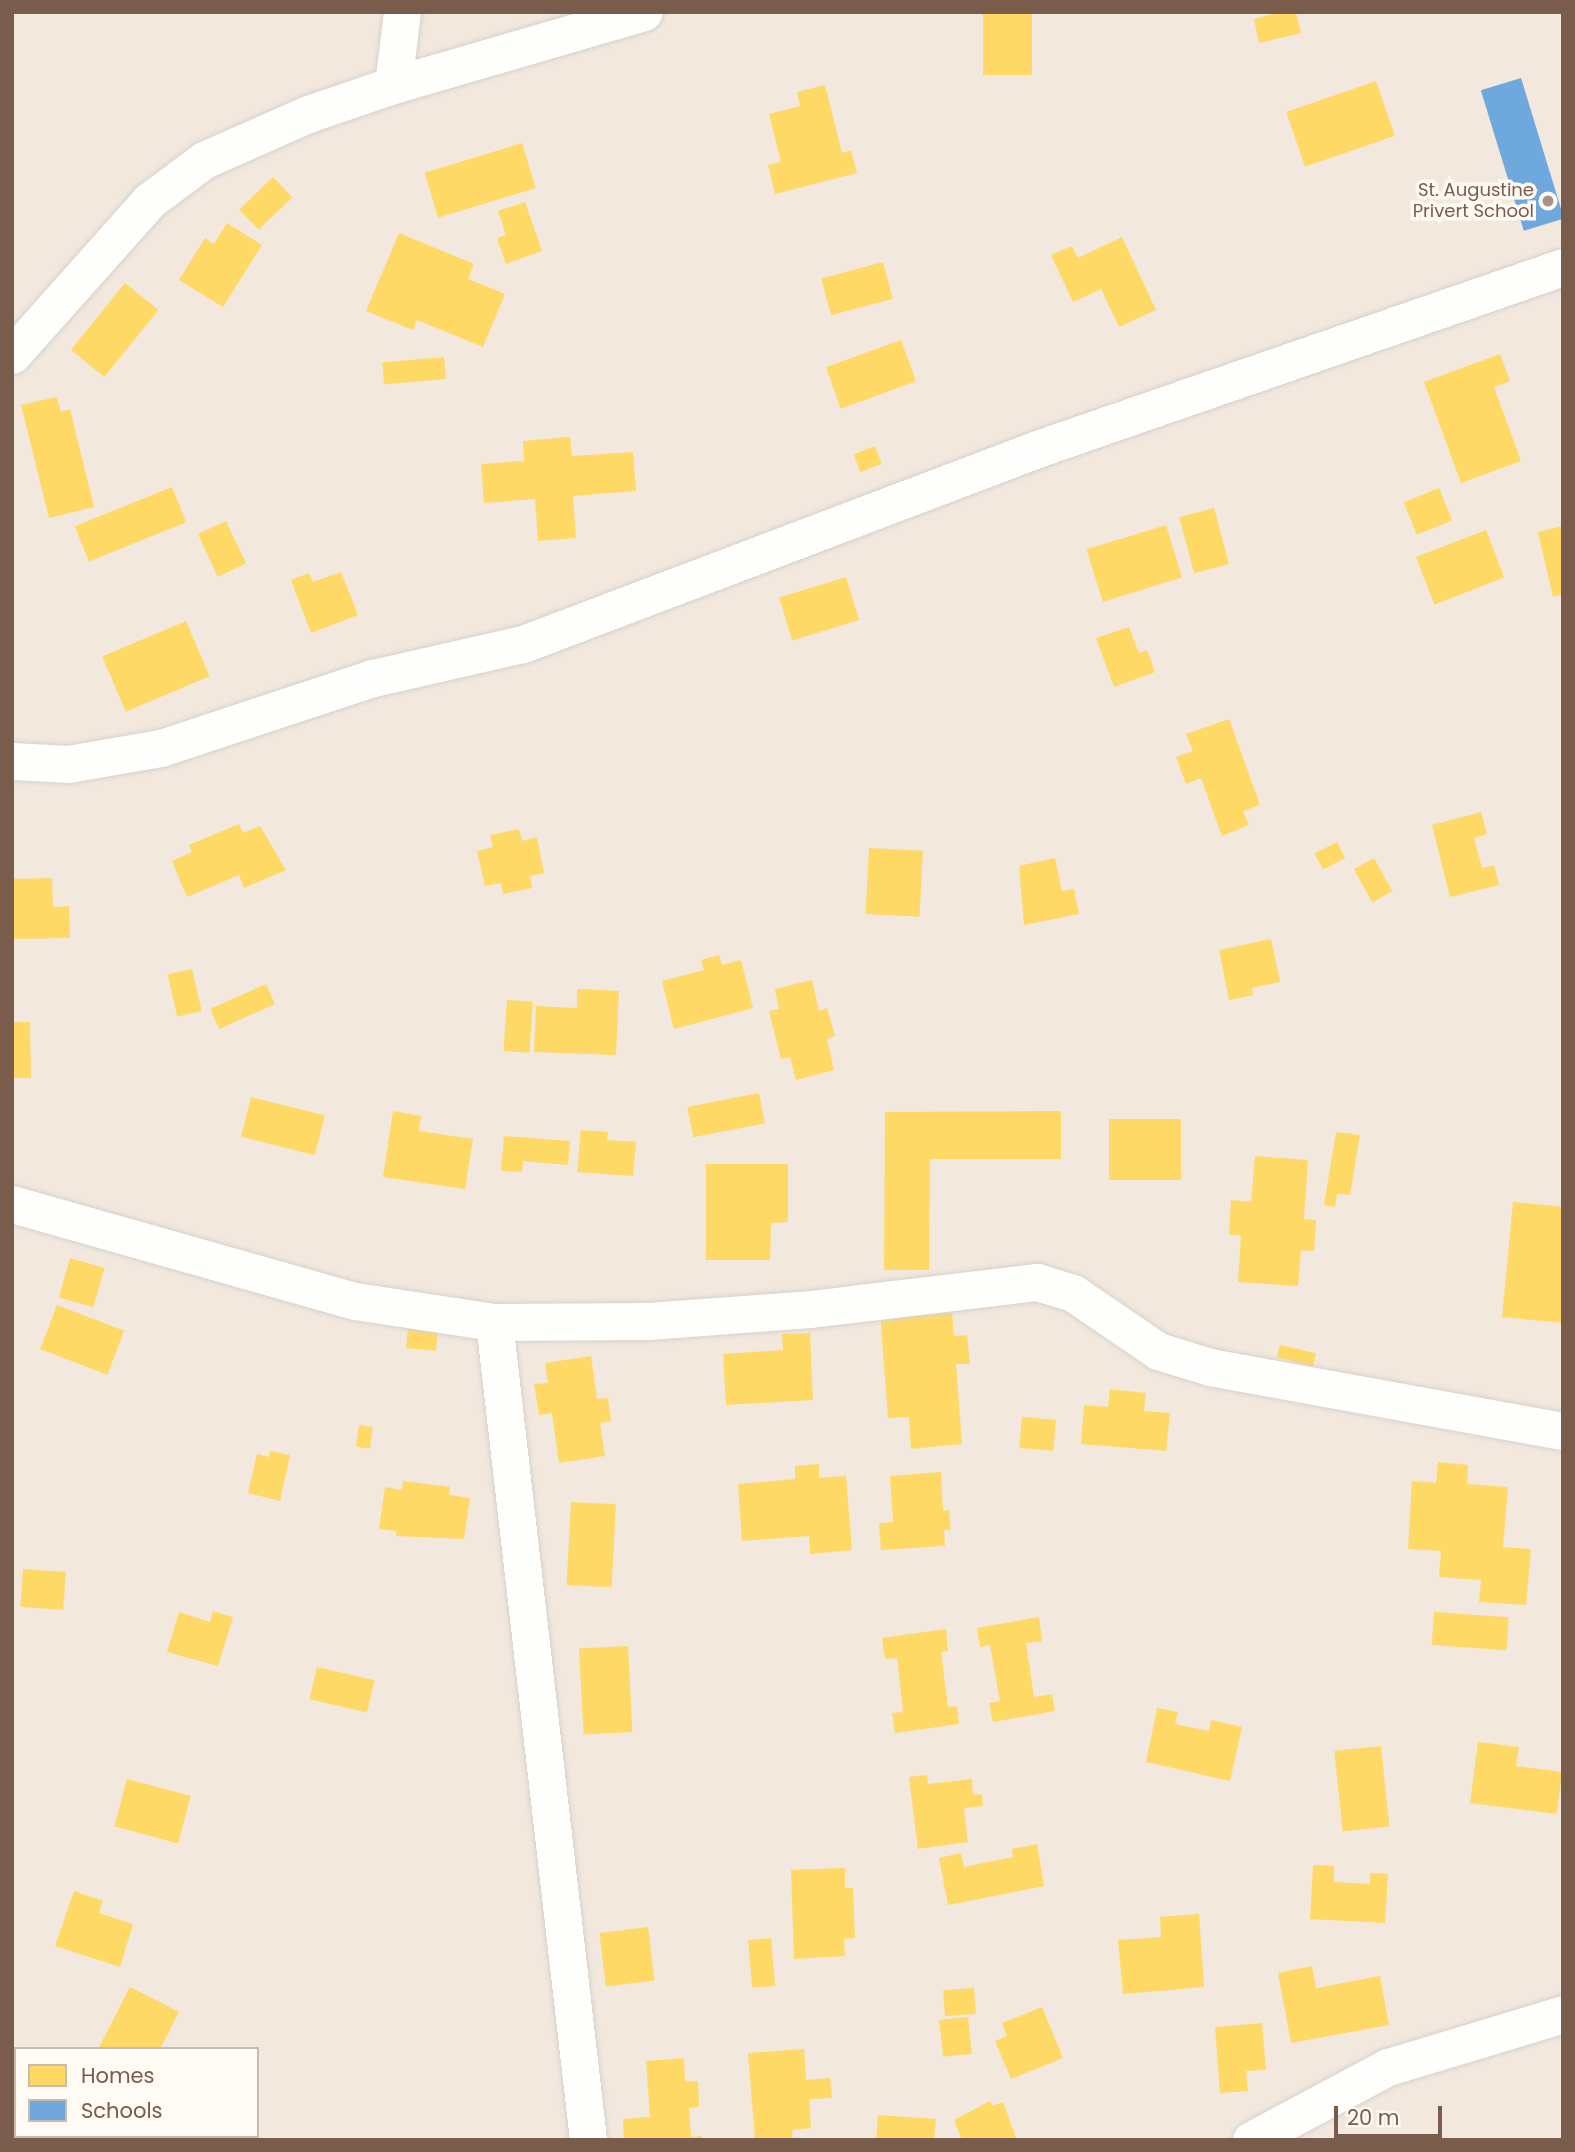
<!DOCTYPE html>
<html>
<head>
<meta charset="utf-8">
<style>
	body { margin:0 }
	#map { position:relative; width:1575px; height:2152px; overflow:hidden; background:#f9f5f0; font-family:Poppins,sans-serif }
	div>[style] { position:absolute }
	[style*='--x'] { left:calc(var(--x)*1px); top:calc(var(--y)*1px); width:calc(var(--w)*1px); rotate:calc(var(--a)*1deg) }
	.residential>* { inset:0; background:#f2e8de }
	.homes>* { inset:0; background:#ffd966; transform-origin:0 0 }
	.schools>* { inset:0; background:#6fa8dc; transform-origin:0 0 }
	.roads { filter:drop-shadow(0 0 2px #d7d1cb) drop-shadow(0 0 2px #d7d1cb) }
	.minor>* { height:37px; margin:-18.5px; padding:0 18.5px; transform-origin:18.5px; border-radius:18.5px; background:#fefefd }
	.dots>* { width:19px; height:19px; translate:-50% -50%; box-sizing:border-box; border:4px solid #fffaf3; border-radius:50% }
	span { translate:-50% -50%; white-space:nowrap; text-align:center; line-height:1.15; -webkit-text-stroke:7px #fffaf3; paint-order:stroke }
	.poi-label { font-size:18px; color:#7a5c4d }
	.right { translate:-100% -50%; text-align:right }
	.frame { position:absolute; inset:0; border:14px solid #7a5c4d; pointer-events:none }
	.legend { position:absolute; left:14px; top:2047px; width:245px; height:91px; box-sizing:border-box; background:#fffaf3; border:2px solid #cabbb1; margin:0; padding:9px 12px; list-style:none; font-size:21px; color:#7a5c4d }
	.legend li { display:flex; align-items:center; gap:14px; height:35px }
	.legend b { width:35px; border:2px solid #cabbb1 }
	.scale { position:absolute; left:1334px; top:2106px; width:108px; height:32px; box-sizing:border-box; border:4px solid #7a5c4d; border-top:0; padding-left:9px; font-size:21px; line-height:24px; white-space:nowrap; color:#7a5c4d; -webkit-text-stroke:5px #fffaf3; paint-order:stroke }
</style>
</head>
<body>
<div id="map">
	<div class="residential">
		<i style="clip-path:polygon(evenodd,12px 12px,1563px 12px,1563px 2140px,12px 2140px,12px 12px,16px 2049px,257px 2049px,257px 2136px,16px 2136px,16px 2049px)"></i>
	</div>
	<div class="homes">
		<i style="left:983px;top:12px;width:49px;height:63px"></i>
		<i style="clip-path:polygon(1281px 12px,1296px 12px,1301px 33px,1259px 43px,1254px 19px)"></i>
		<i style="left:1376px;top:81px;width:58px;height:95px;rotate:71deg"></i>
		<i style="clip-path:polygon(825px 85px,842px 153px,851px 150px,857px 173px,775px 194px,768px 165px,781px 162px,769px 114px,800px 106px,797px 92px)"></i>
		<i style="left:522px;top:143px;width:47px;height:102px;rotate:73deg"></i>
		<i style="left:273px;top:177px;width:28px;height:47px;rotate:46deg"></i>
		<i style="clip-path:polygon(525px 202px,542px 251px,506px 264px,497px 238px,506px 235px,498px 211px)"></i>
		<i style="clip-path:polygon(227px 223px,262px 245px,223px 307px,179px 280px,205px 238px,214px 244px)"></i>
		<i style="clip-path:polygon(399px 233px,474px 264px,468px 279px,505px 294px,483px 347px,417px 320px,413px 330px,366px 311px)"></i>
		<i style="clip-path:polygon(1122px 237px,1156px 310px,1119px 327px,1101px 289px,1073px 302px,1051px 255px,1072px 246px,1078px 258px)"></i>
		<i style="left:883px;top:262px;width:38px;height:64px;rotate:75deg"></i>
		<i style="left:125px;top:283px;width:43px;height:86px;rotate:39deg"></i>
		<i style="left:901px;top:340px;width:44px;height:80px;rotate:70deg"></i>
		<i style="clip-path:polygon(1500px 354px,1510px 381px,1494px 387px,1521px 461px,1461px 483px,1424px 382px)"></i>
		<i style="left:444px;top:357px;width:22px;height:62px;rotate:85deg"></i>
		<i style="clip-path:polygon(57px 397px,61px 412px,70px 409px,94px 507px,49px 518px,21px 405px)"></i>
		<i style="clip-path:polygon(570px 437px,572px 456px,633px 452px,636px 491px,573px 496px,576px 538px,538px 541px,535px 499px,484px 503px,481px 464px,524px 461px,523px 441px)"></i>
		<i style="left:875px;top:446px;width:19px;height:23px;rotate:69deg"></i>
		<i style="left:172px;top:487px;width:38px;height:105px;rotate:68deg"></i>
		<i style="left:1439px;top:488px;width:35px;height:38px;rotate:68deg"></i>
		<i style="left:1214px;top:508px;width:58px;height:36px;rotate:75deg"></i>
		<i style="left:226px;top:521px;width:47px;height:31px;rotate:65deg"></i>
		<i style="left:1166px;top:525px;width:55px;height:83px;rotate:73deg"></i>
		<i style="clip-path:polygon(1563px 526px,1563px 594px,1553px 597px,1538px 532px)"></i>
		<i style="left:1486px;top:530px;width:51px;height:75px;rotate:69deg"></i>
		<i style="clip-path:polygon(341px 572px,358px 615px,311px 633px,291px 580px,309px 573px,313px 582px)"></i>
		<i style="left:846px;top:577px;width:45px;height:70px;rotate:73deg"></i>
		<i style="left:186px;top:621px;width:60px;height:91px;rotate:67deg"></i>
		<i style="clip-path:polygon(1129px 627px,1139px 653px,1147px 650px,1155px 672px,1114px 687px,1096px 638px)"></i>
		<i style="clip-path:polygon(1229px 719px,1260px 805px,1243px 811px,1249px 825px,1222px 836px,1201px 778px,1186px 784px,1176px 757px,1193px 751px,1186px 734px)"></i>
		<i style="clip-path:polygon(1481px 812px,1487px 834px,1474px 838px,1482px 868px,1494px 865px,1499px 885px,1450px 897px,1432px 825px)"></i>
		<i style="clip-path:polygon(239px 824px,243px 833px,260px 826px,286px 870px,244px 888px,239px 875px,187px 897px,172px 861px,192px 852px,189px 845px)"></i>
		<i style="clip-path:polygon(519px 829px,522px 841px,537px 837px,544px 873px,530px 876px,532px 888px,503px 894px,501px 883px,485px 886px,477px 851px,493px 847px,490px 835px)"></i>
		<i style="left:1337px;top:842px;width:18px;height:25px;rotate:63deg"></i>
		<i style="left:869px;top:848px;width:54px;height:66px;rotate:3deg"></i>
		<i style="clip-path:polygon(1055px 858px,1062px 891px,1074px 889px,1079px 914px,1024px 925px,1019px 866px)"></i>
		<i style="left:1374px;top:858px;width:38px;height:23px;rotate:61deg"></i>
		<i style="clip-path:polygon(52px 878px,53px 907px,69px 906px,70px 938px,12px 939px,12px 879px)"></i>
		<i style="clip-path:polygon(1271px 939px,1280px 982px,1252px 988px,1253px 995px,1229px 1000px,1219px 950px)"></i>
		<i style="clip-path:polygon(719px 955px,722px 965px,741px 960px,753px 1008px,674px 1029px,662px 981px,704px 970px,701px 960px)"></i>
		<i style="left:192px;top:969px;width:43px;height:25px;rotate:77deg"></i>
		<i style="clip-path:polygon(812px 980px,819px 1011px,827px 1008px,835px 1036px,827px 1039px,834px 1070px,796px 1080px,790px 1057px,781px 1059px,769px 1011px,779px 1009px,775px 989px)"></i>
		<i style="left:266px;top:984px;width:22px;height:61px;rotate:66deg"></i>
		<i style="clip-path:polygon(577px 989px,619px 991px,616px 1055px,534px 1052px,536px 1006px,577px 1008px)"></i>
		<i style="left:507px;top:1000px;width:26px;height:51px;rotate:4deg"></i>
		<i style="left:30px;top:1022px;width:56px;height:18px;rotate:89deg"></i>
		<i style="left:759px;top:1093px;width:31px;height:73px;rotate:79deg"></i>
		<i style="left:251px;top:1097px;width:76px;height:41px;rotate:14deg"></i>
		<i style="clip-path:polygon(393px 1111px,421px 1116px,419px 1131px,473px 1139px,465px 1189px,383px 1177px)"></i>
		<i style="clip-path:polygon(1061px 1111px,1061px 1159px,930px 1159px,929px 1270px,884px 1270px,885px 1112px)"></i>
		<i style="left:1181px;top:1119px;width:61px;height:72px;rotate:90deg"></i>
		<i style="clip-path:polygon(581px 1130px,608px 1132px,607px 1140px,636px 1142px,633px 1176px,577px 1172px)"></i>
		<i style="clip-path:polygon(1336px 1132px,1360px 1135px,1350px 1195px,1337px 1194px,1335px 1207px,1324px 1205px)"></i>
		<i style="clip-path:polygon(504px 1136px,570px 1141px,568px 1165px,523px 1161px,522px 1172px,501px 1171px)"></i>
		<i style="clip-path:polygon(1255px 1156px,1308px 1160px,1304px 1219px,1316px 1220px,1314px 1251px,1301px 1250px,1298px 1286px,1238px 1282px,1241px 1235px,1229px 1235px,1231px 1200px,1251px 1202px)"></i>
		<i style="clip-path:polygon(706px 1164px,788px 1164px,788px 1222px,771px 1223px,770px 1260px,706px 1260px)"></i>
		<i style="clip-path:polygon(1513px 1202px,1563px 1207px,1563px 1323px,1502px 1317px)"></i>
		<i style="left:70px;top:1258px;width:36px;height:41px;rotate:16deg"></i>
		<i style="left:57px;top:1305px;width:72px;height:47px;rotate:21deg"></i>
		<i style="clip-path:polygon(917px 1310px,917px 1316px,952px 1313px,954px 1336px,967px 1335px,970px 1364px,956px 1364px,962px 1444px,911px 1449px,909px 1417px,888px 1418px,880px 1313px)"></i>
		<i style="left:408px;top:1329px;width:30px;height:19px;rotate:6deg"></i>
		<i style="clip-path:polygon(810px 1333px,813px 1400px,726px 1405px,723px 1354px,783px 1350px,782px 1334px)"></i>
		<i style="left:1280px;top:1345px;width:37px;height:13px;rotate:13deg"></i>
		<i style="clip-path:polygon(591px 1356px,597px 1399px,608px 1398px,611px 1421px,600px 1423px,605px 1456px,559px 1463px,552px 1413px,539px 1415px,534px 1384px,548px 1383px,545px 1363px)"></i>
		<i style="clip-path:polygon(1110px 1389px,1146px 1393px,1144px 1411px,1170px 1413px,1166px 1451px,1081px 1444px,1084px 1405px,1108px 1407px)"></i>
		<i style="left:1022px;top:1417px;width:34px;height:31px;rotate:5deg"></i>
		<i style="left:359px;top:1425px;width:14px;height:22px;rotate:8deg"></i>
		<i style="clip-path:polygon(270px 1451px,290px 1455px,280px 1501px,248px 1493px,257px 1454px,269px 1457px)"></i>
		<i style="clip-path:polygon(1438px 1462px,1468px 1465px,1467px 1484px,1508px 1487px,1503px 1547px,1531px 1549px,1526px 1605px,1479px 1602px,1481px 1580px,1439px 1577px,1441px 1551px,1408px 1549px,1412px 1481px,1436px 1483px)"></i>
		<i style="clip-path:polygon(819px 1464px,819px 1478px,846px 1476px,852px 1550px,810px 1554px,809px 1536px,742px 1541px,738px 1484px,795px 1479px,795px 1466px)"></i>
		<i style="clip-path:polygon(941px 1472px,943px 1511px,949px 1510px,951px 1530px,944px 1530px,945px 1546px,881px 1550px,879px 1523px,893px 1522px,890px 1476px)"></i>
		<i style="clip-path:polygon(403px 1481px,450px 1487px,449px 1495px,470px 1498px,464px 1539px,396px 1536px,396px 1531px,379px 1529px,385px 1487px,402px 1490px)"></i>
		<i style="left:571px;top:1502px;width:45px;height:83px;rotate:3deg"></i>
		<i style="left:23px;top:1569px;width:43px;height:38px;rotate:4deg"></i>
		<i style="clip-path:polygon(213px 1611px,233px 1617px,218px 1666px,167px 1652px,179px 1612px,210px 1622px)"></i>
		<i style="left:1434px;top:1612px;width:75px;height:33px;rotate:4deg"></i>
		<i style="clip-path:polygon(1039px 1617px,1042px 1641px,1026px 1643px,1034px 1697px,1052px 1694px,1055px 1711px,993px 1722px,989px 1703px,1000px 1701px,990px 1645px,980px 1647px,977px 1628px)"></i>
		<i style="clip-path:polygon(946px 1629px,948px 1651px,941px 1652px,948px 1707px,957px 1706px,959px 1724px,895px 1733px,892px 1713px,903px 1712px,897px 1658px,885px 1659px,882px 1638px)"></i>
		<i style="left:628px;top:1646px;width:86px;height:49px;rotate:87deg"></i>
		<i style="left:317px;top:1667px;width:59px;height:33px;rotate:13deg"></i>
		<i style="clip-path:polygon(1157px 1708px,1178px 1712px,1175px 1724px,1209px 1731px,1211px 1720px,1242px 1727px,1230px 1781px,1146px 1762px)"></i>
		<i style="clip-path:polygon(1478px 1742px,1519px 1747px,1516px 1766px,1562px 1772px,1557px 1814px,1470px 1803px)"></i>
		<i style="left:1381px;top:1746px;width:81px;height:47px;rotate:84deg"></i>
		<i style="clip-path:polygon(927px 1775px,928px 1784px,972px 1779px,973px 1795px,982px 1794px,983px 1806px,964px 1808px,968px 1842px,918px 1849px,909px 1777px)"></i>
		<i style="left:127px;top:1779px;width:66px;height:49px;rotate:15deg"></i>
		<i style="clip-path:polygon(1037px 1844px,1044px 1886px,948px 1905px,939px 1858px,961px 1853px,964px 1867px,1013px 1857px,1012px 1849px)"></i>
		<i style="clip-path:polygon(1313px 1865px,1334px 1866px,1334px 1882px,1370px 1884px,1370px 1873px,1388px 1874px,1385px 1923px,1310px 1919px)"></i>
		<i style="clip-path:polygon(845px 1868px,845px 1888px,853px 1888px,855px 1938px,844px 1939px,845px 1956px,794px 1959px,791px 1870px)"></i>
		<i style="clip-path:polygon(74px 1891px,103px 1901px,99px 1913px,133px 1924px,120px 1967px,55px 1946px)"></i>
		<i style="clip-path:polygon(1199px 1914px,1204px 1987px,1123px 1994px,1118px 1940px,1161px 1937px,1160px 1917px)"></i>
		<i style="left:648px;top:1927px;width:54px;height:49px;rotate:83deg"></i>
		<i style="left:771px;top:1938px;width:48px;height:23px;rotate:85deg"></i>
		<i style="clip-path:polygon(1312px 1966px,1316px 1988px,1380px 1976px,1389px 2025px,1291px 2043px,1278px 1973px)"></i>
		<i style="clip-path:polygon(130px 1987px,179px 2012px,160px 2049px,98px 2049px)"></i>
		<i style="left:974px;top:1988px;width:26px;height:31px;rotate:86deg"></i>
		<i style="clip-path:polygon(1042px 2007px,1063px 2058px,1011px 2079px,995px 2041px,1007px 2036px,1002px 2023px)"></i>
		<i style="left:968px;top:2017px;width:37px;height:29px;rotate:84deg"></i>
		<i style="clip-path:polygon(1262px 2023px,1266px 2070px,1246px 2071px,1248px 2091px,1220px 2093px,1215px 2027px)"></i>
		<i style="clip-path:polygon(804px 2049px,806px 2080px,830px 2078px,832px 2098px,809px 2099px,811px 2128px,792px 2130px,793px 2140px,755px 2140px,748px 2053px)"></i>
		<i style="clip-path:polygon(684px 2058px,685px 2082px,698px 2081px,699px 2107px,689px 2108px,691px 2137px,702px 2136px,702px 2140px,624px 2140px,623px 2119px,650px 2117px,646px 2061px)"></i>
		<i style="clip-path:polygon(990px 2101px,992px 2106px,1003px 2102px,1017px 2140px,962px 2140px,954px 2120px)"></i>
		<i style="clip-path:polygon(878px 2115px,936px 2119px,934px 2140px,876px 2140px)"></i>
	</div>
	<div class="schools">
		<i style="left:1521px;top:78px;width:147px;height:42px;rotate:73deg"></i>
	</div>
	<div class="roads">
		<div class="minor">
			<i style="--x:393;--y:85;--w:74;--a:-83"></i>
			<i style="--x:12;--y:355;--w:206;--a:-48.3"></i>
			<i style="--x:149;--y:201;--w:69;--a:-36.7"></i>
			<i style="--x:204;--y:160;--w:114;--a:-23.9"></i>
			<i style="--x:308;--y:114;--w:90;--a:-18.8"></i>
			<i style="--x:393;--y:85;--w:261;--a:-16.2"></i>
			<i style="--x:12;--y:761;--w:56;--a:3.1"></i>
			<i style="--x:68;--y:764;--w:94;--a:-9.8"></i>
			<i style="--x:161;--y:748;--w:223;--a:-18.3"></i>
			<i style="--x:373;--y:678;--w:154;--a:-12.8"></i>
			<i style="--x:523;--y:644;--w:553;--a:-20.76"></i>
			<i style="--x:1040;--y:448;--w:553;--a:-19.09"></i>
			<i style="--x:12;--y:1204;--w:356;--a:15.8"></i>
			<i style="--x:355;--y:1301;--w:141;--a:8.6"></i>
			<i style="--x:494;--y:1322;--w:154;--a:-0.4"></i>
			<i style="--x:648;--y:1321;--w:162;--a:-4.2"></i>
			<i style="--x:810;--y:1309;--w:229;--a:-6.8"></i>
			<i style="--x:1037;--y:1282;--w:38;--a:17"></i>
			<i style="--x:1073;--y:1293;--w:103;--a:34.3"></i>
			<i style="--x:1158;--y:1351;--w:54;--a:17.1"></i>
			<i style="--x:1210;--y:1367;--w:359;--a:10.3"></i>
			<i style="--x:494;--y:1322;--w:823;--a:83.44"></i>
			<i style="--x:1251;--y:2140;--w:155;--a:-28.1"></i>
			<i style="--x:1388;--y:2067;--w:183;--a:-16.8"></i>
		</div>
	</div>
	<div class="dots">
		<i style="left:1548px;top:201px;background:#a69286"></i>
	</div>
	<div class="poi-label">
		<span class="right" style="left:1534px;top:201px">St. Augustine<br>Privert School</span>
	</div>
	<div class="frame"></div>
	<ul class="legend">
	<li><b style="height:19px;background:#ffd966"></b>Homes</li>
	<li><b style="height:19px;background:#6fa8dc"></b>Schools</li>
	</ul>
	<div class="scale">20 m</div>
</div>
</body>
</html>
